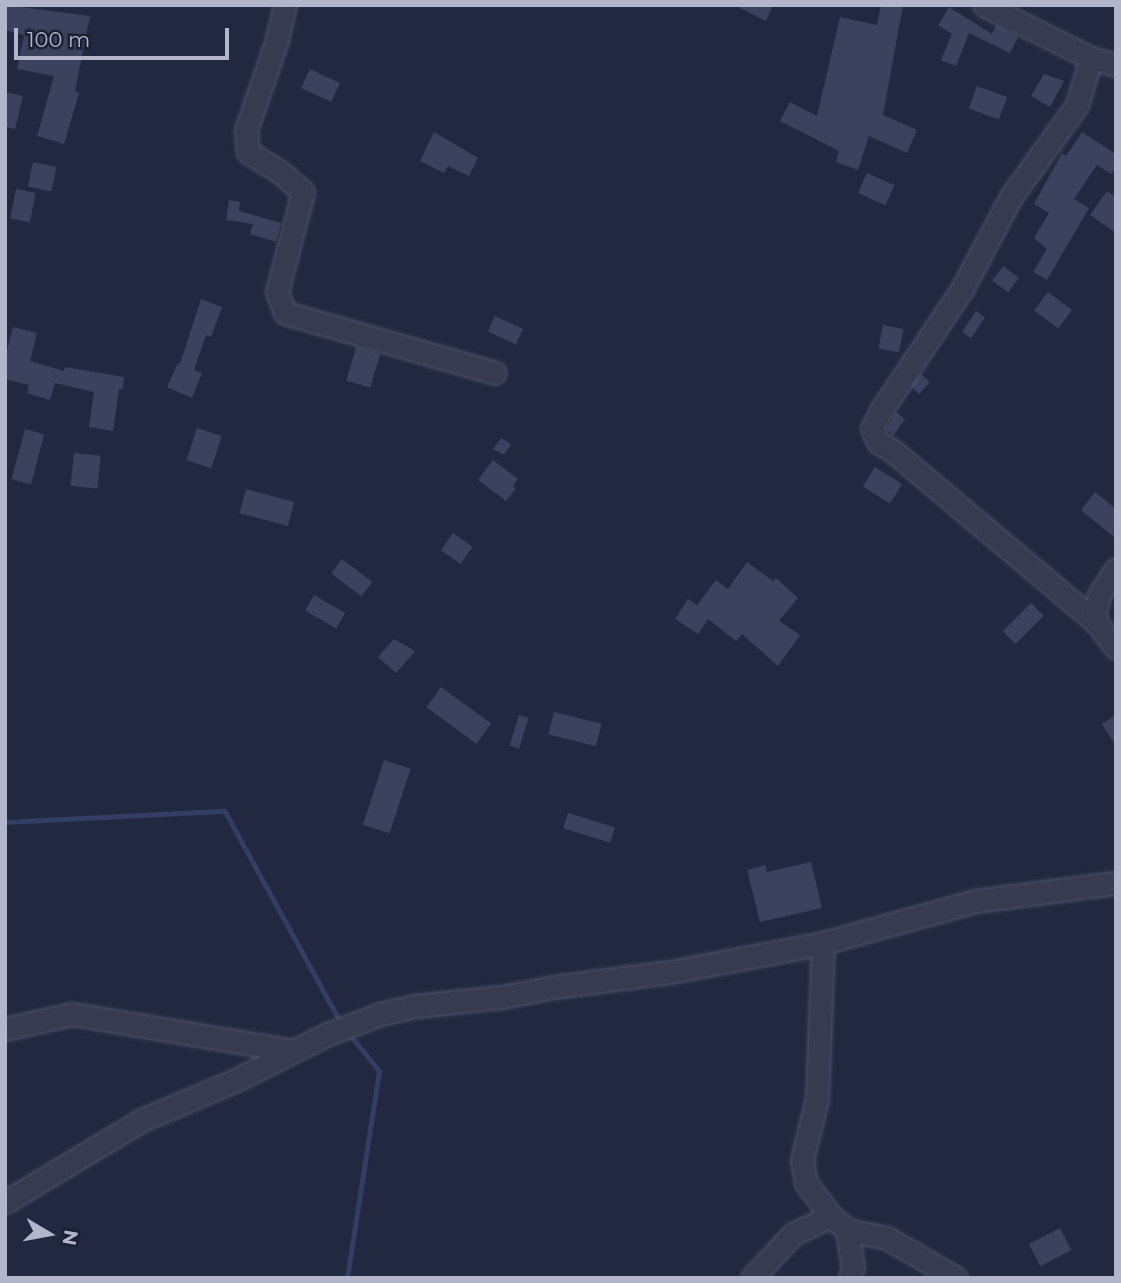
<!DOCTYPE html>
<html>
<head>
<meta charset="utf-8">
<style>
	body { margin:0 }
	#map { position:relative; width:1121px; height:1283px; overflow:hidden; background:#22283f; font-family:Montserrat,sans-serif }
	div>[style] { position:absolute }
	[style*='--x'] { left:calc(var(--x)*1px); top:calc(var(--y)*1px); width:calc(var(--w)*1px); rotate:calc(var(--a)*1deg) }
	.stream>* { height:4.5px; margin:-2.25px; padding:0 2.25px; transform-origin:2.25px; border-radius:2.25px; background:#333d66 }
	.building>* { inset:0; background:#3c425e; transform-origin:0 0 }
	.roads { filter:drop-shadow(0 0 2px #4e5367) drop-shadow(0 0 2px #4e5367) }
	.minor>* { height:21px; margin:-10.5px; padding:0 10.5px; transform-origin:10.5px; border-radius:10.5px; background:#363b4f }
	span { translate:-50% -50%; white-space:nowrap; text-align:center; line-height:1.15; -webkit-text-stroke:5px #1b2034; paint-order:stroke }
	.frame { position:absolute; inset:0; border:7px solid #b2b6ca; pointer-events:none }
	.north { position:absolute; left:14px; top:1199px; width:70px; height:70px; -webkit-text-stroke:5px #1b2034; paint-order:stroke; rotate:100deg; font-size:19px; font-weight:700; line-height:28px; text-align:center; color:#b2b6ca }
	.north::after { content:''; display:block; margin:auto; width:24px; height:32px; background:#b2b6ca; clip-path:polygon(50% 0,100% 100%,50% 72%,0 100%) }
	.scale { position:absolute; left:14px; top:28px; width:215px; height:32px; box-sizing:border-box; border:4px solid #b2b6ca; border-top:0; padding-left:9px; font-size:21px; line-height:24px; white-space:nowrap; color:#b2b6ca; -webkit-text-stroke:5px #1b2034; paint-order:stroke }
</style>
</head>
<body>
<div id="map">
	<div class="stream">
		<i style="--x:5;--y:822;--w:220;--a:-2.9"></i>
		<i style="--x:225;--y:811;--w:242;--a:61.3"></i>
		<i style="--x:347;--y:1278;--w:209;--a:-81.2"></i>
		<i style="--x:379;--y:1071;--w:49;--a:-129.2"></i>
	</div>
	<div class="building">
		<i style="clip-path:polygon(5px 5px,90px 16px,75px 91px,79px 93px,64px 144px,37px 136px,54px 76px,17px 69px,24px 35px,5px 30px)"></i>
		<i style="clip-path:polygon(734px 5px,773px 5px,766px 21px)"></i>
		<i style="clip-path:polygon(881px 5px,903px 5px,883px 115px,917px 130px,907px 153px,869px 136px,858px 170px,836px 162px,839px 151px,780px 121px,790px 102px,817px 116px,840px 17px,877px 25px)"></i>
		<i style="clip-path:polygon(949px 7px,992px 34px,996px 25px,1018px 37px,1010px 53px,969px 33px,956px 66px,941px 60px,952px 34px,938px 25px)"></i>
		<i style="left:310px;top:69px;width:33px;height:21px;rotate:25deg"></i>
		<i style="clip-path:polygon(1044px 74px,1064px 81px,1050px 107px,1031px 96px)"></i>
		<i style="left:977px;top:86px;width:32px;height:24px;rotate:20deg"></i>
		<i style="clip-path:polygon(5px 92px,23px 96px,15px 129px,5px 127px)"></i>
		<i style="clip-path:polygon(434px 132px,478px 158px,469px 176px,448px 166px,444px 173px,420px 161px)"></i>
		<i style="clip-path:polygon(1082px 132px,1116px 154px,1116px 167px,1111px 174px,1097px 165px,1074px 199px,1089px 208px,1047px 280px,1033px 272px,1047px 249px,1034px 238px,1049px 213px,1034px 204px,1062px 153px,1066px 156px)"></i>
		<i style="left:33px;top:162px;width:24px;height:25px;rotate:12deg"></i>
		<i style="left:867px;top:173px;width:30px;height:22px;rotate:24deg"></i>
		<i style="left:16px;top:189px;width:20px;height:30px;rotate:11deg"></i>
		<i style="clip-path:polygon(1107px 191px,1116px 197px,1116px 233px,1090px 215px)"></i>
		<i style="clip-path:polygon(229px 200px,240px 202px,239px 211px,281px 223px,276px 242px,250px 234px,253px 224px,226px 220px)"></i>
		<i style="left:1003px;top:266px;width:20px;height:18px;rotate:37deg"></i>
		<i style="left:1048px;top:292px;width:30px;height:23px;rotate:37deg"></i>
		<i style="clip-path:polygon(201px 299px,222px 307px,211px 337px,206px 335px,194px 370px,202px 373px,192px 398px,167px 387px,178px 363px,180px 364px)"></i>
		<i style="left:976px;top:311px;width:11px;height:25px;rotate:34deg"></i>
		<i style="left:495px;top:316px;width:31px;height:17px;rotate:25deg"></i>
		<i style="left:883px;top:325px;width:21px;height:24px;rotate:11deg"></i>
		<i style="clip-path:polygon(13px 327px,37px 333px,30px 361px,64px 371px,65px 367px,124px 377px,123px 389px,119px 389px,113px 431px,89px 427px,94px 392px,55px 383px,50px 400px,27px 393px,29px 385px,5px 379px,5px 359px)"></i>
		<i style="left:356px;top:347px;width:25px;height:35px;rotate:16deg"></i>
		<i style="left:921px;top:374px;width:12px;height:16px;rotate:42deg"></i>
		<i style="clip-path:polygon(896px 412px,905px 419px,893px 436px,887px 429px)"></i>
		<i style="left:197px;top:428px;width:26px;height:34px;rotate:18deg"></i>
		<i style="left:25px;top:429px;width:20px;height:52px;rotate:15deg"></i>
		<i style="clip-path:polygon(501px 438px,511px 444px,504px 455px,493px 449px)"></i>
		<i style="left:74px;top:453px;width:27px;height:33px;rotate:6deg"></i>
		<i style="clip-path:polygon(493px 460px,518px 479px,513px 486px,516px 488px,506px 501px,478px 480px)"></i>
		<i style="left:875px;top:467px;width:32px;height:23px;rotate:32deg"></i>
		<i style="left:246px;top:489px;width:50px;height:25px;rotate:15deg"></i>
		<i style="clip-path:polygon(1095px 492px,1116px 509px,1116px 539px,1081px 510px)"></i>
		<i style="left:453px;top:533px;width:24px;height:21px;rotate:35deg"></i>
		<i style="left:342px;top:559px;width:38px;height:18px;rotate:37deg"></i>
		<i style="clip-path:polygon(747px 562px,773px 581px,776px 578px,798px 598px,779px 621px,800px 635px,778px 666px,742px 634px,736px 641px,708px 619px,698px 634px,675px 619px,688px 599px,697px 605px,716px 580px,728px 589px)"></i>
		<i style="left:314px;top:595px;width:36px;height:18px;rotate:30deg"></i>
		<i style="left:1031px;top:603px;width:18px;height:40px;rotate:45deg"></i>
		<i style="clip-path:polygon(394px 639px,415px 651px,396px 673px,378px 657px)"></i>
		<i style="left:441px;top:687px;width:62px;height:25px;rotate:36deg"></i>
		<i style="left:554px;top:712px;width:49px;height:23px;rotate:14deg"></i>
		<i style="left:519px;top:715px;width:10px;height:32px;rotate:17deg"></i>
		<i style="clip-path:polygon(1116px 715px,1116px 746px,1102px 724px)"></i>
		<i style="left:384px;top:760px;width:28px;height:68px;rotate:18deg"></i>
		<i style="left:568px;top:813px;width:49px;height:16px;rotate:17deg"></i>
		<i style="clip-path:polygon(811px 862px,822px 908px,760px 922px,747px 870px,765px 865px,767px 872px)"></i>
		<i style="left:1060px;top:1228px;width:25px;height:35px;rotate:63deg"></i>
	</div>
	<div class="roads">
		<div class="minor">
			<i style="--x:285;--y:5;--w:36;--a:103"></i>
			<i style="--x:277;--y:40;--w:95;--a:109"></i>
			<i style="--x:246;--y:130;--w:22;--a:85"></i>
			<i style="--x:248;--y:152;--w:36;--a:32"></i>
			<i style="--x:279;--y:171;--w:32;--a:41"></i>
			<i style="--x:303;--y:192;--w:103;--a:104.6"></i>
			<i style="--x:277;--y:292;--w:22;--a:69"></i>
			<i style="--x:285;--y:313;--w:218;--a:15.9"></i>
			<i style="--x:984;--y:5;--w:119;--a:26.4"></i>
			<i style="--x:1091;--y:58;--w:26;--a:16"></i>
			<i style="--x:1091;--y:58;--w:49;--a:106.6"></i>
			<i style="--x:1077;--y:105;--w:111;--a:125.8"></i>
			<i style="--x:1012;--y:195;--w:106;--a:118"></i>
			<i style="--x:962;--y:289;--w:144;--a:123.7"></i>
			<i style="--x:882;--y:409;--w:22;--a:117"></i>
			<i style="--x:872;--y:429;--w:14;--a:65"></i>
			<i style="--x:878;--y:442;--w:17;--a:31"></i>
			<i style="--x:893;--y:451;--w:265;--a:40.1"></i>
			<i style="--x:1116;--y:569;--w:29;--a:124"></i>
			<i style="--x:1100;--y:593;--w:19;--a:106"></i>
			<i style="--x:1095;--y:611;--w:11;--a:85"></i>
			<i style="--x:1096;--y:622;--w:33;--a:52"></i>
			<i style="--x:823;--y:943;--w:156;--a:92.2"></i>
			<i style="--x:817;--y:1099;--w:63;--a:103.8"></i>
			<i style="--x:802;--y:1160;--w:23;--a:80"></i>
			<i style="--x:806;--y:1183;--w:41;--a:52.9"></i>
			<i style="--x:831;--y:1216;--w:21;--a:41"></i>
			<i style="--x:847;--y:1230;--w:41;--a:11.3"></i>
			<i style="--x:887;--y:1238;--w:80;--a:30.1"></i>
			<i style="--x:5;--y:1029;--w:69;--a:-12.6"></i>
			<i style="--x:72;--y:1014;--w:224;--a:9.5"></i>
			<i style="--x:5;--y:1202;--w:160;--a:-30.9"></i>
			<i style="--x:142;--y:1120;--w:100;--a:-23"></i>
			<i style="--x:234;--y:1081;--w:105;--a:-26.6"></i>
			<i style="--x:328;--y:1034;--w:56;--a:-21"></i>
			<i style="--x:380;--y:1014;--w:37;--a:-13"></i>
			<i style="--x:416;--y:1006;--w:86;--a:-6"></i>
			<i style="--x:502;--y:997;--w:53;--a:-10.9"></i>
			<i style="--x:554;--y:987;--w:117;--a:-7.4"></i>
			<i style="--x:670;--y:972;--w:156;--a:-10.7"></i>
			<i style="--x:823;--y:943;--w:158;--a:-15.4"></i>
			<i style="--x:975;--y:901;--w:142;--a:-7.3"></i>
			<i style="--x:847;--y:1230;--w:36;--a:81"></i>
			<i style="--x:853;--y:1266;--w:12;--a:104"></i>
			<i style="--x:752;--y:1278;--w:60;--a:-47"></i>
			<i style="--x:793;--y:1234;--w:42;--a:-25.3"></i>
		</div>
	</div>
	<div class="frame"></div>
	<div class="north">N</div>
	<div class="scale">100 m</div>
</div>
</body>
</html>
